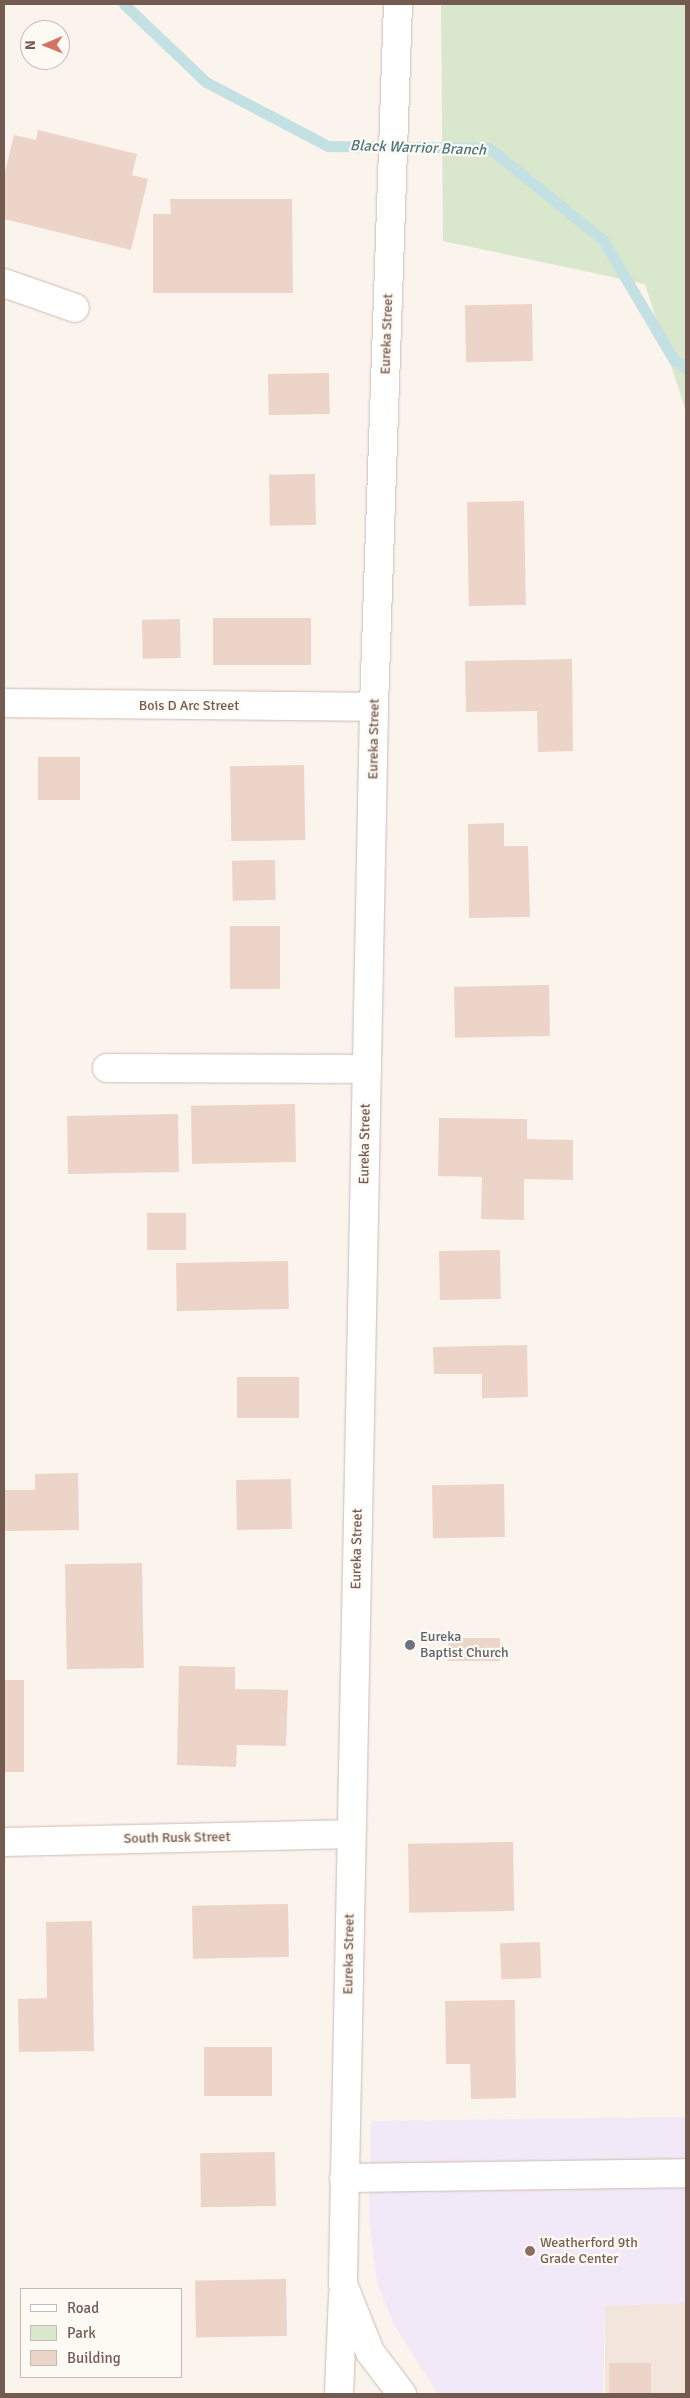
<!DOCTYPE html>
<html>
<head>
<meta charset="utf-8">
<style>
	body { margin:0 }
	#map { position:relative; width:690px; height:2398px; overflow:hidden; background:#fbf4ed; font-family:Signika,sans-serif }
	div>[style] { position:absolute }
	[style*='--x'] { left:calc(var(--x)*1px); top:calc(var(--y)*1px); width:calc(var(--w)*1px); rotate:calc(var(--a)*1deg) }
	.residential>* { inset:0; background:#f2e6dc; transform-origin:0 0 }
	.education>* { inset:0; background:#f1e9f8 }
	.green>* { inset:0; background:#d9e7cc }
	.stream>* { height:11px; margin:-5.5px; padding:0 5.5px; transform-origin:5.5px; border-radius:5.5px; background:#c3e0e3 }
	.building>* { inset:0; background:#edd4c8; transform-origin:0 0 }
	.roads { filter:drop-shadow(0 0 1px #ccbcb3) drop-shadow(0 0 1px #ccbcb3) }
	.minor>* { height:28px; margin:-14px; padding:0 14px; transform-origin:14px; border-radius:14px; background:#fff }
	.dots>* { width:14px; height:14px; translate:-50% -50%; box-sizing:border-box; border:2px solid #fdf9f3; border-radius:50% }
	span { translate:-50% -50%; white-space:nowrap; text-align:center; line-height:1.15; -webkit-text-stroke:4.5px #fdf9f3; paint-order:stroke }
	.street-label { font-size:14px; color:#745b52 }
	.worship-label { font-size:14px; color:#5b616d }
	.left { translate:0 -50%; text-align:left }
	.education-label { font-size:14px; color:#785e54 }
	.water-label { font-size:15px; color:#4a787d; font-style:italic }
	.frame { position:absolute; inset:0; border:5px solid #745b52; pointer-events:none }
	.legend { position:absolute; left:20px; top:2288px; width:162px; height:90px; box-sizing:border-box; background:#fdf9f3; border:1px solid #c6bab3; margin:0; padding:6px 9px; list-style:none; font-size:15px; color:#745b52 }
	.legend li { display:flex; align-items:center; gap:10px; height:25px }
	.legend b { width:25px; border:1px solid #c6bab3 }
	.north { position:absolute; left:20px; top:20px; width:50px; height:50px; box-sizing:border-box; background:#fdf9f3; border:1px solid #c6bab3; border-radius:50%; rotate:269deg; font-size:14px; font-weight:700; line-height:20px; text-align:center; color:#745b52 }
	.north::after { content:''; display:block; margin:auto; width:18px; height:22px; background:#d57362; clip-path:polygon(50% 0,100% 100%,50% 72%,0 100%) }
</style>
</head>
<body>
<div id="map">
	<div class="residential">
		<i style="left:686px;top:2303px;width:91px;height:81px;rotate:90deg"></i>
	</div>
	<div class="education">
		<i style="clip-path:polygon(686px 2117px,686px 2303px,605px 2306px,603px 2394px,438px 2394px,394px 2325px,377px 2283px,369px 2219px,371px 2121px)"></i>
	</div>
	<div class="green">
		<i style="clip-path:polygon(441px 4px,686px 4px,686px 412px,645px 284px,443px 241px)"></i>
	</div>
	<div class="stream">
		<i style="--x:124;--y:4;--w:113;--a:43.6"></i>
		<i style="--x:206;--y:82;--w:138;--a:27.7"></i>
		<i style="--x:328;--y:146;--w:161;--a:0.7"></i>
		<i style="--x:489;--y:148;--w:146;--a:38.9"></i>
		<i style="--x:603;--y:240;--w:139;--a:59.4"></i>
		<i style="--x:674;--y:360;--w:14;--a:34"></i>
	</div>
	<div class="building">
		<i style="clip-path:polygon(38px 130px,137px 154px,132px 175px,148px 179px,131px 250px,4px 219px,4px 176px,14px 135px,36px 140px)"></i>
		<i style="clip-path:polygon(170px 199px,292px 199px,293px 293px,153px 293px,153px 214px,171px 214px)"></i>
		<i style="left:532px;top:304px;width:57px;height:67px;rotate:89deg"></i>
		<i style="left:329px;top:373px;width:41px;height:61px;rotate:89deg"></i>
		<i style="left:315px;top:474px;width:51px;height:46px;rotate:89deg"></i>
		<i style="left:524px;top:501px;width:104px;height:57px;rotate:89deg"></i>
		<i style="left:311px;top:618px;width:47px;height:98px;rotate:90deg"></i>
		<i style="left:180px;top:619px;width:39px;height:38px;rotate:89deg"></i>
		<i style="clip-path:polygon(572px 659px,573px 751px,538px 752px,537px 711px,466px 712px,465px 661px)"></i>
		<i style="left:38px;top:757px;width:42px;height:43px"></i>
		<i style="left:304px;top:765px;width:75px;height:74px;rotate:89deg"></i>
		<i style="clip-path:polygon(504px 823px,504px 846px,528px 846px,530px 917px,469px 918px,468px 824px)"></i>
		<i style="left:275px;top:860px;width:40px;height:43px;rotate:89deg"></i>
		<i style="left:230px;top:926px;width:50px;height:63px"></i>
		<i style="left:549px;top:985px;width:51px;height:95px;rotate:89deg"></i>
		<i style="left:295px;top:1104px;width:58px;height:104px;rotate:89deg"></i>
		<i style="left:178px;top:1114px;width:58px;height:111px;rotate:89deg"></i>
		<i style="clip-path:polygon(439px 1118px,527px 1119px,527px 1139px,573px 1140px,573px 1180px,524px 1179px,524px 1220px,481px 1219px,482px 1177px,438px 1176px)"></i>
		<i style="left:186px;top:1213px;width:37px;height:39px;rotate:90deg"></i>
		<i style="left:500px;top:1250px;width:49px;height:61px;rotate:89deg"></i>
		<i style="left:288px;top:1261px;width:48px;height:112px;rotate:89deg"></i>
		<i style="clip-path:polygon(527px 1345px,528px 1397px,482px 1398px,482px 1374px,434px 1374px,433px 1347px)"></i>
		<i style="left:299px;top:1377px;width:41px;height:62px;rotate:90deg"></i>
		<i style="clip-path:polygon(78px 1473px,79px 1530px,4px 1531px,4px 1490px,35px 1490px,35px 1474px)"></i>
		<i style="left:291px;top:1479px;width:50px;height:55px;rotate:89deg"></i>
		<i style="left:504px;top:1484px;width:53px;height:72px;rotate:89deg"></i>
		<i style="left:142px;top:1563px;width:105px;height:77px;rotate:89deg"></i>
		<i style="left:448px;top:1638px;width:52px;height:23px"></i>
		<i style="clip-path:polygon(179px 1666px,235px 1667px,235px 1689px,288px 1690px,286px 1746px,237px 1745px,236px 1767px,177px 1765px)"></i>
		<i style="left:4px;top:1680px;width:20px;height:92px"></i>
		<i style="left:513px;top:1842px;width:69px;height:105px;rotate:89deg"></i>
		<i style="left:288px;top:1904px;width:53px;height:96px;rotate:89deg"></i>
		<i style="clip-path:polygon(92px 1921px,94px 2051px,19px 2052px,18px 1999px,47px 1998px,46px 1922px)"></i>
		<i style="left:540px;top:1942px;width:36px;height:40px;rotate:88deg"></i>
		<i style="clip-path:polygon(515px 2000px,516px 2098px,471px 2099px,470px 2064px,446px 2064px,445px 2001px)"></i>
		<i style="left:272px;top:2047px;width:49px;height:68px;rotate:90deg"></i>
		<i style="left:275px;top:2152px;width:54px;height:75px;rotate:89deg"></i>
		<i style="left:286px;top:2279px;width:57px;height:91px;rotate:89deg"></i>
		<i style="left:609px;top:2363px;width:42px;height:31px"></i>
	</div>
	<div class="roads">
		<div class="minor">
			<i style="--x:398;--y:4;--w:703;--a:91.96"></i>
			<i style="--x:374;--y:707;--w:1577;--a:91.13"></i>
			<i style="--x:343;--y:2284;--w:73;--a:68.3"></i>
			<i style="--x:370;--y:2352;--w:53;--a:52.7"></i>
			<i style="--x:4;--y:283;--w:75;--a:19.4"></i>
			<i style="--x:4;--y:703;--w:370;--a:0.6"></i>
			<i style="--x:107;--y:1068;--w:260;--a:0.2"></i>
			<i style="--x:4;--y:1842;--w:347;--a:-1.3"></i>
			<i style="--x:344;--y:2178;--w:342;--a:-0.8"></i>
			<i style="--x:339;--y:2394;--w:98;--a:-87.7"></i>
		</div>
	</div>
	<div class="dots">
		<i style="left:410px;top:1645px;background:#6b7280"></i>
		<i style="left:530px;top:2251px;background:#8d6e63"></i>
	</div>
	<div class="street-label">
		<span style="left:387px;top:334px;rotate:-88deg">Eureka Street</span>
		<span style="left:189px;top:706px">Bois D Arc Street</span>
		<span style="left:374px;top:739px;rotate:-89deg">Eureka Street</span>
		<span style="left:365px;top:1144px;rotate:-89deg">Eureka Street</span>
		<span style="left:357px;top:1549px;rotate:-89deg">Eureka Street</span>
		<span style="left:177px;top:1838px;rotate:-1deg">South Rusk Street</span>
		<span style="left:349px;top:1954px;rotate:-89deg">Eureka Street</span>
	</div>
	<div class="worship-label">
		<span class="left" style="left:420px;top:1645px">Eureka<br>Baptist Church</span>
	</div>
	<div class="education-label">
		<span class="left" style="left:540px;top:2251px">Weatherford 9th<br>Grade Center</span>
	</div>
	<div class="water-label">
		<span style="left:418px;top:148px;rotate:2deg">Black Warrior Branch</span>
	</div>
	<div class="frame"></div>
	<ul class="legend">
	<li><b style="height:6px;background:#fff"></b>Road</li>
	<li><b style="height:14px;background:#d9e7cc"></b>Park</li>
	<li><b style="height:14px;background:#edd4c8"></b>Building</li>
	</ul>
	<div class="north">N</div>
</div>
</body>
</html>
